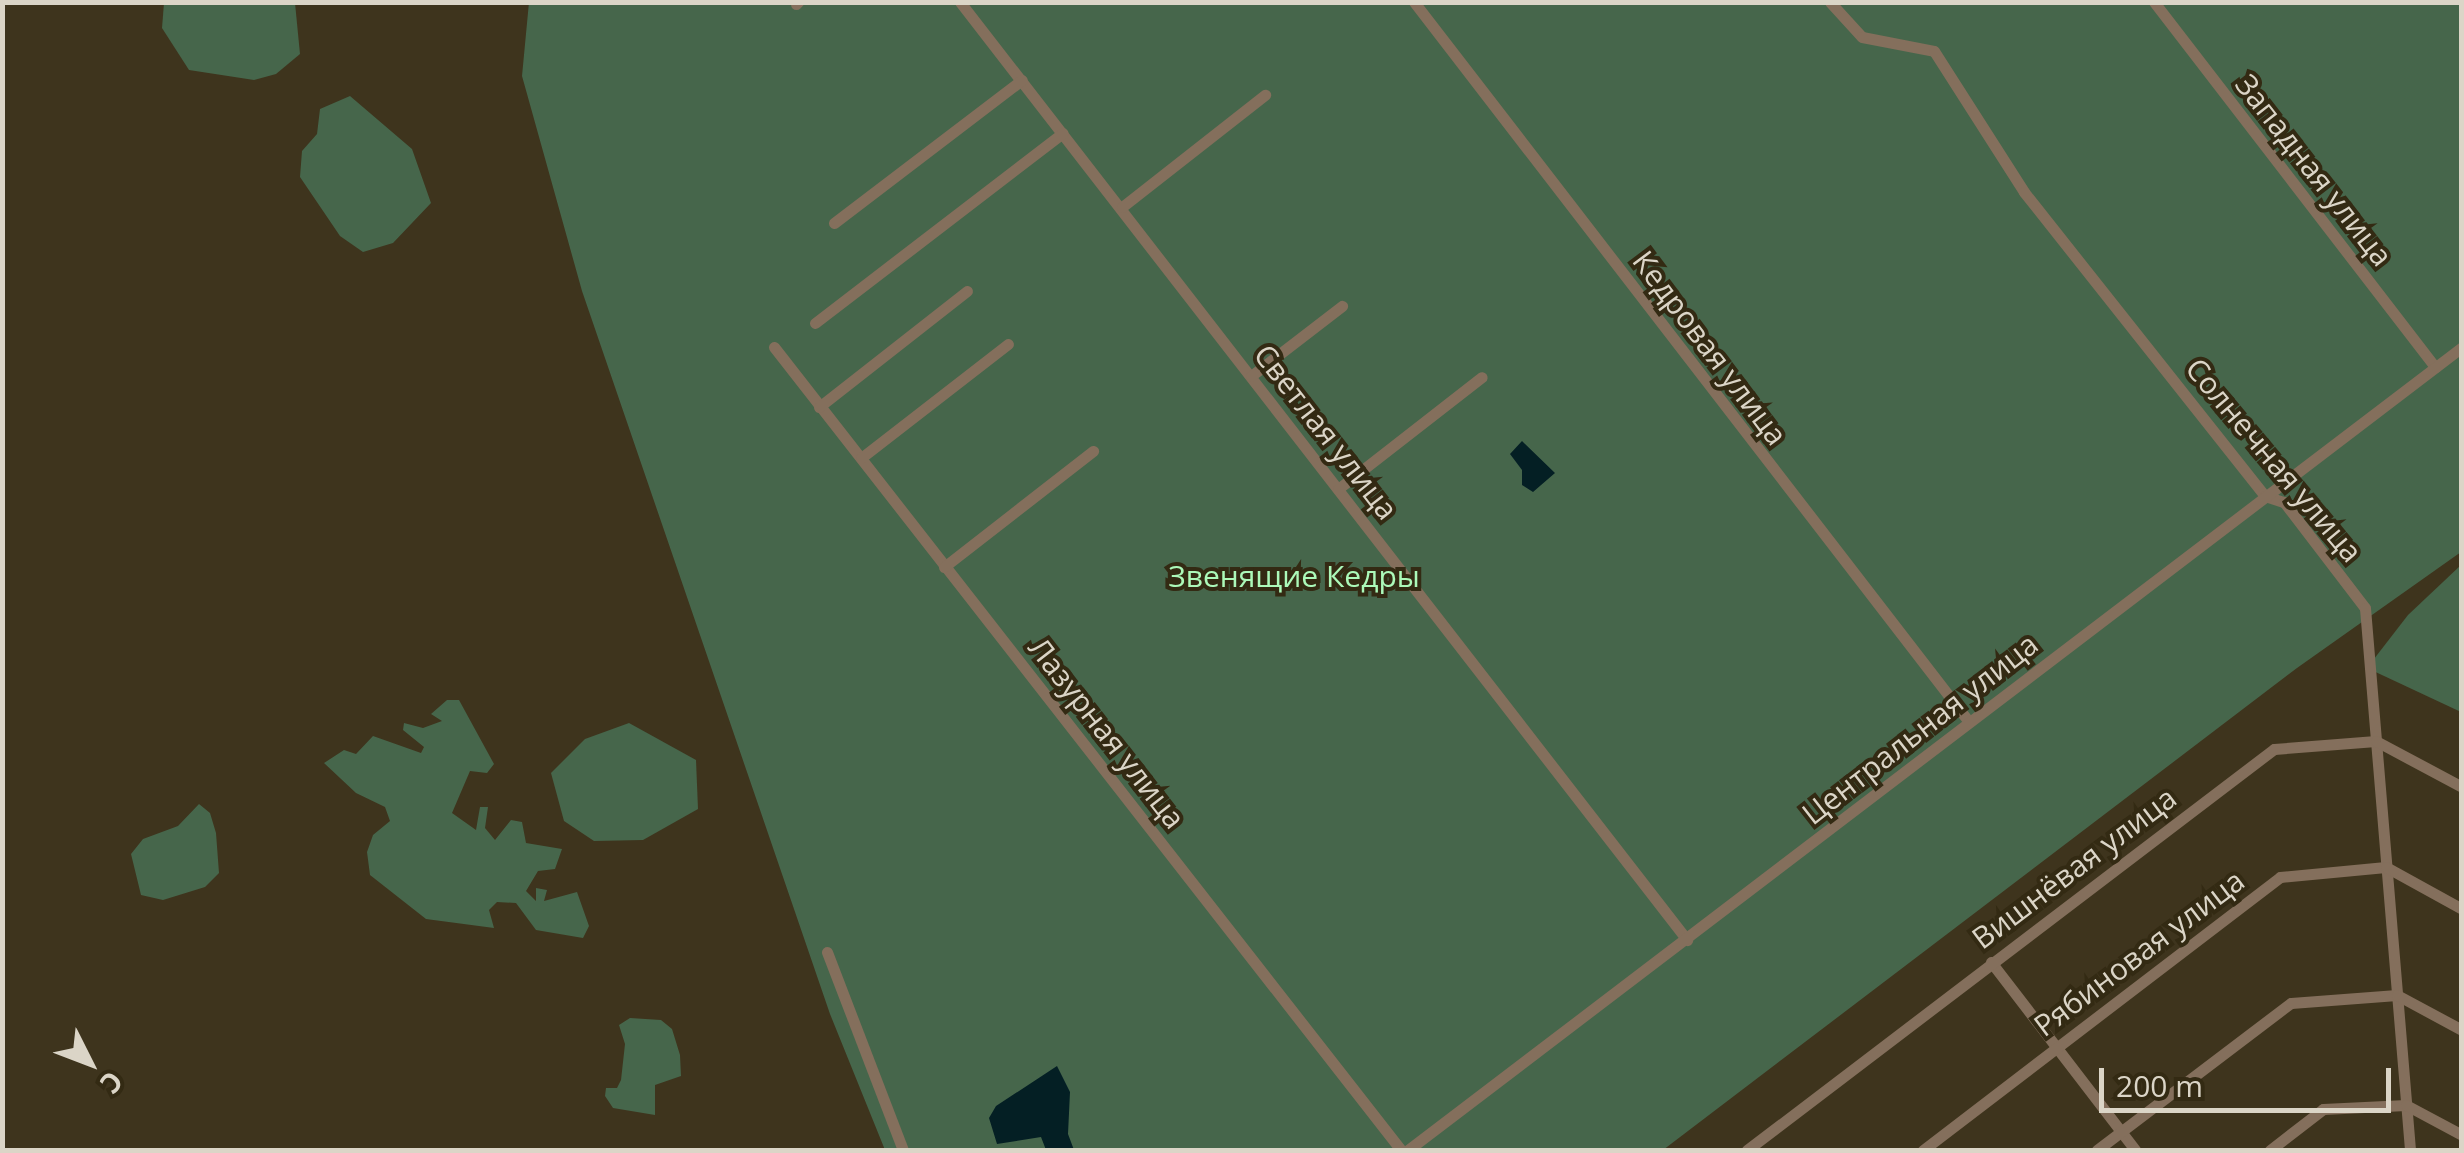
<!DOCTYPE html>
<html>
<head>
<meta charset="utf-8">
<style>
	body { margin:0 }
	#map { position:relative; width:2464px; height:1153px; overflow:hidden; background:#3e341d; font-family:"Open Sans",sans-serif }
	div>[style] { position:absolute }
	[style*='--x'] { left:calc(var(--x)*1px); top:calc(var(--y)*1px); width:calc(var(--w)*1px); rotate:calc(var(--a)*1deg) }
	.green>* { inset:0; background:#46664b }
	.water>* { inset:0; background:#041f24 }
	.street>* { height:11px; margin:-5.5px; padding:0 5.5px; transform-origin:5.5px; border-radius:5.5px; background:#846f5c }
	span { translate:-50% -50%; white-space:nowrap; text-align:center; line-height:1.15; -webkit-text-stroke:8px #332a13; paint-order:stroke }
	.street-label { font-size:30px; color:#dbd5c7 }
	.park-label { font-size:30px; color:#acf9b9 }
	.frame { position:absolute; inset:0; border:5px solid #dbd5c7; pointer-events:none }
	.north { position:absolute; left:40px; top:1013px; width:100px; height:100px; -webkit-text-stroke:8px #332a13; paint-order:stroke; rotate:132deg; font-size:28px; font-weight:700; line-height:40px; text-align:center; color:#dbd5c7 }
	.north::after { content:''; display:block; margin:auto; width:35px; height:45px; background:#dbd5c7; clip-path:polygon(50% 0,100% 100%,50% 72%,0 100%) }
	.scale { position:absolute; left:2099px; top:1068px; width:292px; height:45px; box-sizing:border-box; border:5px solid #dbd5c7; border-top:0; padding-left:12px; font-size:30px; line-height:35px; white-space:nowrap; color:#dbd5c7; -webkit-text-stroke:8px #332a13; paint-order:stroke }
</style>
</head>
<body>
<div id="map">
	<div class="green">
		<i style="clip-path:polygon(529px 2px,2461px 3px,2461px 552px,2297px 668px,1663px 1150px,885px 1150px,830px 1014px,582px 291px,522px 76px)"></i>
		<i style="clip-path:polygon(164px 3px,295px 3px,300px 54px,276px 74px,254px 80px,189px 70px,162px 28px)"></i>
		<i style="clip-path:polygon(350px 96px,412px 149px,431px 203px,393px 243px,363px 252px,340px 236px,300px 177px,302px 151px,317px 134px,320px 109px)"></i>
		<i style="clip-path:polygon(2461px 565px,2461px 712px,2367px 668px,2408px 615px)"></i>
		<i style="clip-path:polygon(447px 700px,459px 700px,494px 764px,487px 773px,470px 771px,452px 813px,476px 830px,480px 807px,488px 807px,485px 828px,495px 840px,511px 820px,522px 822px,526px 843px,562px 849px,555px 869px,538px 871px,526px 891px,536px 901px,536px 888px,547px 890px,544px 901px,577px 892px,589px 926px,583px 938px,536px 930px,516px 903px,497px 902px,489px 910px,494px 928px,426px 919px,370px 875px,367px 852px,373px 835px,390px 821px,385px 807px,356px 793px,324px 763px,344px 750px,356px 754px,373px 736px,421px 753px,424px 747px,403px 730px,404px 723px,423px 728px,442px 721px,431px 714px)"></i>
		<i style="clip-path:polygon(629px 723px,696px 760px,698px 809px,643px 840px,594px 841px,564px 821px,551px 773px,585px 739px)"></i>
		<i style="clip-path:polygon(199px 804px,210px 813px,216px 833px,219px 873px,205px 887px,163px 900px,141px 895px,131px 854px,143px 839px,178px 826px)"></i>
		<i style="clip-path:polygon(630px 1018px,661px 1020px,672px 1029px,680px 1055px,681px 1076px,655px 1085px,655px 1115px,613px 1108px,605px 1096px,606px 1088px,617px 1088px,621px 1080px,625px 1044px,619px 1025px)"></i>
	</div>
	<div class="water">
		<i style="clip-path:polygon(1522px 441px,1555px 473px,1533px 492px,1522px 485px,1522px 470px,1510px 454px)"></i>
		<i style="clip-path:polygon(1057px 1066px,1070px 1092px,1068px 1134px,1074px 1150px,1046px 1150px,1041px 1137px,997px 1144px,989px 1118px,996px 1106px)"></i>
	</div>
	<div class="street">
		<i style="--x:960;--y:2;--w:1187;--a:52.22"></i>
		<i style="--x:1414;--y:2;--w:909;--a:52.37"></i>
		<i style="--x:1830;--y:2;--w:47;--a:47.6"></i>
		<i style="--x:1862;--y:37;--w:73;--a:11"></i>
		<i style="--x:1934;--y:51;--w:167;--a:57.4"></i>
		<i style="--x:2024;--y:192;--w:388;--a:51.6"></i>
		<i style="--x:2265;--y:496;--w:20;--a:18"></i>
		<i style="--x:2284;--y:502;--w:133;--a:52.6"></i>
		<i style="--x:2365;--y:608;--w:544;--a:85.25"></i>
		<i style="--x:2154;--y:2;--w:461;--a:52.4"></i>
		<i style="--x:796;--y:4;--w:3;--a:-45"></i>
		<i style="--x:1122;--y:207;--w:182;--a:-38.1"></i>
		<i style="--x:834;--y:223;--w:236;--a:-37.3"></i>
		<i style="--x:815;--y:323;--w:312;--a:-37.5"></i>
		<i style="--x:774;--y:347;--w:1019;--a:52.02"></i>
		<i style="--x:1251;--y:376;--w:115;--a:-37.6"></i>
		<i style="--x:819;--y:407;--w:188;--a:-38.1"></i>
		<i style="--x:861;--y:458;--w:186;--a:-37.8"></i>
		<i style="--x:1338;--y:489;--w:182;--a:-37.9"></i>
		<i style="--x:944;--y:567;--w:189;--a:-37.9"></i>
		<i style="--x:827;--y:952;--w:212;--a:69"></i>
		<i style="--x:1991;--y:962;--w:237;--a:52.5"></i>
		<i style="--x:1408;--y:1150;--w:1325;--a:-37.3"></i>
		<i style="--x:1747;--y:1150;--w:662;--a:-37.27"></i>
		<i style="--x:2274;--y:749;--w:102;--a:-4.5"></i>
		<i style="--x:2376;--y:741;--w:98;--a:28.1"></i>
		<i style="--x:1923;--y:1150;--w:449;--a:-37.4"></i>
		<i style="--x:2280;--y:877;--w:106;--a:-5.4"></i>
		<i style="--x:2386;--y:867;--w:87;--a:28.9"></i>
		<i style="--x:2097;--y:1150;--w:243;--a:-37.2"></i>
		<i style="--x:2291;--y:1003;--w:106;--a:-4.3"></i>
		<i style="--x:2397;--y:995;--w:74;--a:28.3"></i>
		<i style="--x:2270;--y:1150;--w:67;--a:-37.7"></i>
		<i style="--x:2323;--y:1109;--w:83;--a:-2.8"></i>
		<i style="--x:2406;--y:1105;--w:64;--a:28.2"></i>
	</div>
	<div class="street-label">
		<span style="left:2314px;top:170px;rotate:52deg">Западная улица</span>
		<span style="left:1710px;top:348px;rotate:53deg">Кедровая улица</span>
		<span style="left:1326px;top:432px;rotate:52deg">Светлая улица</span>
		<span style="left:2274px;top:460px;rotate:50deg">Солнечная улица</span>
		<span style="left:1920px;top:729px;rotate:-38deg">Центральная улица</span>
		<span style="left:1107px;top:733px;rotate:52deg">Лазурная улица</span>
		<span style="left:2074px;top:868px;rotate:-37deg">Вишнёвая улица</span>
		<span style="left:2139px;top:953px;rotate:-37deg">Рябиновая улица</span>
	</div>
	<div class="park-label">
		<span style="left:1294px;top:576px">Звенящие Кедры</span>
	</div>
	<div class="frame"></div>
	<div class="north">С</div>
	<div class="scale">200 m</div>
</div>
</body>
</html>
